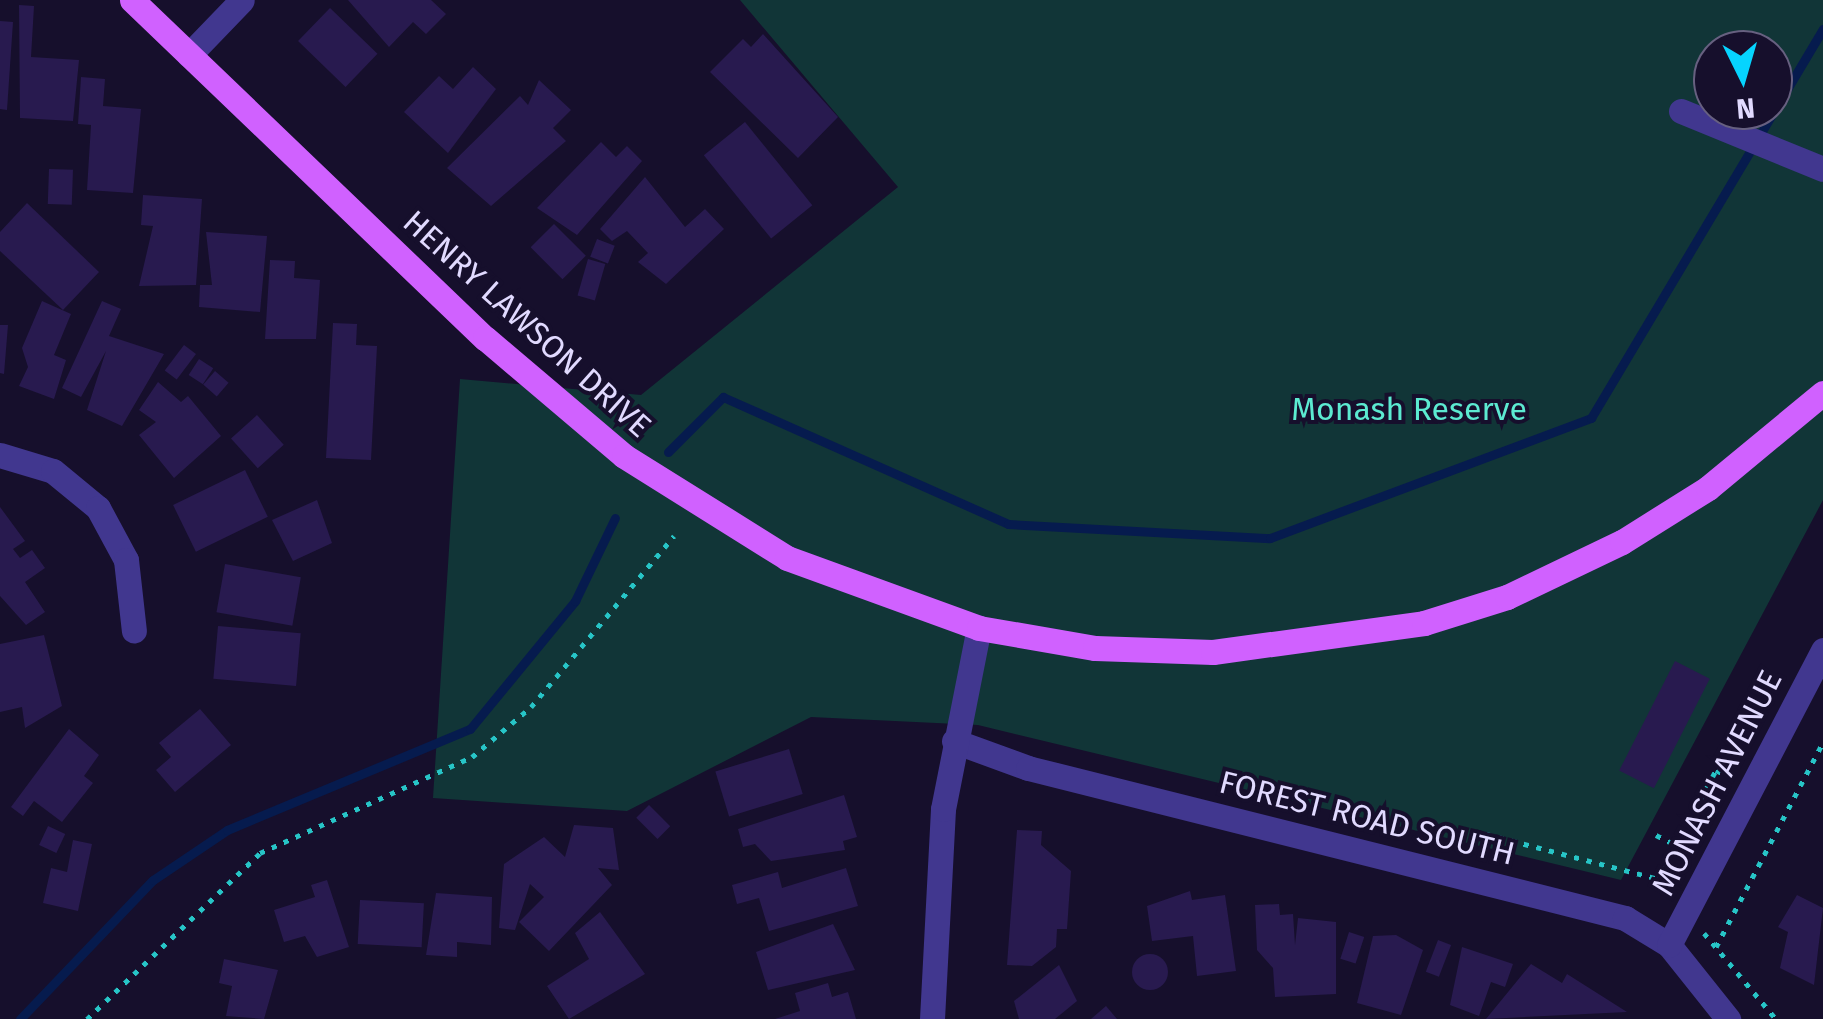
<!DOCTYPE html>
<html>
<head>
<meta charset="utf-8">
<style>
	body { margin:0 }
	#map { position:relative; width:1823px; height:1019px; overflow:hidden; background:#160f2c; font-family:"Fira Sans",sans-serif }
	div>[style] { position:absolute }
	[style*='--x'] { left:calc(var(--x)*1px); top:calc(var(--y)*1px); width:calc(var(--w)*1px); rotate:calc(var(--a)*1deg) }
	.green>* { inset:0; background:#113537 }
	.stream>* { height:9px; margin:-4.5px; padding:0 4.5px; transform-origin:4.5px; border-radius:4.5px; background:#061b4e }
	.building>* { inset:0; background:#281a4f; transform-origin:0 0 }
	.round { border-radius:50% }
	.path>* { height:5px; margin-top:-2.5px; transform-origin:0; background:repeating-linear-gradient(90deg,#27c5c7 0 5px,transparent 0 13px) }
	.minor>* { height:25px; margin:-12.5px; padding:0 12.5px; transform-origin:12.5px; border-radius:12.5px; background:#41378f }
	.major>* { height:25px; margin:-12.5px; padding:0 12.5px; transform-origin:12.5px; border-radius:12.5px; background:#d061ff }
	span { translate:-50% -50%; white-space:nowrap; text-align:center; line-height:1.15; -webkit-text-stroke:8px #160f2c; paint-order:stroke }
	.street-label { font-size:32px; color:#e1daff }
	.park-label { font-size:32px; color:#5cead1 }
	.north { position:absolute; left:1693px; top:30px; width:100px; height:100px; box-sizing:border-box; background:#160f2c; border:2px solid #676080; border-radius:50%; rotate:175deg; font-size:28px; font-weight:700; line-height:40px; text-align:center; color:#e1daff }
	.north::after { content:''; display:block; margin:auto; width:35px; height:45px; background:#06d4ff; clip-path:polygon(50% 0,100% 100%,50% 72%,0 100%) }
</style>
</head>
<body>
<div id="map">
	<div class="green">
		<i style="clip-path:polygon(evenodd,740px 0,1823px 0,1823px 500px,1621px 880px,978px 725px,811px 717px,627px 811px,433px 798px,460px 379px,641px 395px,898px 187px,740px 0,1713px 50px,1773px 50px,1773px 110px,1713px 110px,1713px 50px)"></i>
	</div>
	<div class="stream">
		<i style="--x:668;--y:452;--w:78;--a:-45"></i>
		<i style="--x:723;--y:397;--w:312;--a:24"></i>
		<i style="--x:1008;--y:524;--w:262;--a:3.1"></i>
		<i style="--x:1270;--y:538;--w:343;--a:-20.5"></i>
		<i style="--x:1591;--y:418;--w:453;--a:-59.2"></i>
		<i style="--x:20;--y:1019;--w:192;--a:-46.3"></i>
		<i style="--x:153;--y:880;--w:89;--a:-34"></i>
		<i style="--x:227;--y:830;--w:263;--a:-22.6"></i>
		<i style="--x:470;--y:729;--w:166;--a:-50.6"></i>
		<i style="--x:575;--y:601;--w:92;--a:-64.3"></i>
	</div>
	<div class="building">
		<i style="clip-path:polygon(348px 0,431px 0,446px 14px,426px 34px,413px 22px,389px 47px)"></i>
		<i style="clip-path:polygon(19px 5px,34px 6px,31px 57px,79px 60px,73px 121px,20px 118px)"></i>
		<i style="left:330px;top:8px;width:66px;height:46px;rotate:44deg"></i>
		<i style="clip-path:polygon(0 21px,13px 22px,7px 110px,0 109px)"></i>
		<i style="clip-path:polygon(763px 34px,838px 117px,798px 158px,710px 72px,743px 39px,751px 47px)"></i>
		<i style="clip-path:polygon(473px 67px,496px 89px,448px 153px,404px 112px,439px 76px,453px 89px)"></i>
		<i style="clip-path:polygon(81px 77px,105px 79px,103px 106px,141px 109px,133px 193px,87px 190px,91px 125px,78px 124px)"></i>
		<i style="clip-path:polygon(539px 80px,571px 110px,553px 128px,566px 141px,491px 206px,447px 168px,520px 96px,528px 105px)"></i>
		<i style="left:745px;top:122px;width:107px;height:53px;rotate:51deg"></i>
		<i style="clip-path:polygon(601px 142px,616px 157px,627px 146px,642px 161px,577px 235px,537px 208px)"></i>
		<i style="left:49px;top:169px;width:24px;height:35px;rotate:2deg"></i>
		<i style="clip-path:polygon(645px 177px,685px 227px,705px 209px,724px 229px,666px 284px,638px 262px,648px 253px,627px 231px,612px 241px,600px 229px)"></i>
		<i style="clip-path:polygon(143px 195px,202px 199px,196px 285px,139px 286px,153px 226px,141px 225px)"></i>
		<i style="clip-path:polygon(27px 203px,99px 272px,63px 310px,0 251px,0 232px)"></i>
		<i style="left:554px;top:224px;width:45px;height:33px;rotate:45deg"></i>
		<i style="clip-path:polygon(206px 232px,267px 236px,260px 312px,199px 307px,200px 285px,212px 285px)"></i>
		<i style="left:597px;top:239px;width:19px;height:19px;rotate:21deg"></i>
		<i style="left:588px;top:259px;width:18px;height:38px;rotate:16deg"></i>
		<i style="clip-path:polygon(270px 260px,295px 261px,294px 278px,320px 280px,316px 339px,265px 339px)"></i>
		<i style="clip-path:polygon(42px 301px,71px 314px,54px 355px,66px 360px,54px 399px,19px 386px,28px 367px,22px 348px)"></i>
		<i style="clip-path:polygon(102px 301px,121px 309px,109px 336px,164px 354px,122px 426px,87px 410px,106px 351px,81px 397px,62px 388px)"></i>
		<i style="clip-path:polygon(333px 323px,357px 324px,356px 345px,377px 346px,371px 460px,326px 458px)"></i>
		<i style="clip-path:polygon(0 325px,8px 325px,4px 374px,0 373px)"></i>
		<i style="left:184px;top:345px;width:15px;height:32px;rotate:37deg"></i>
		<i style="left:199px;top:359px;width:17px;height:19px;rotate:33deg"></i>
		<i style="left:215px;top:371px;width:18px;height:18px;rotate:41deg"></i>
		<i style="clip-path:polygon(158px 382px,181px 402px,188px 396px,221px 436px,174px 478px,139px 435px,156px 422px,139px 410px)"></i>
		<i style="left:257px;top:415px;width:40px;height:35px;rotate:48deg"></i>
		<i style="left:245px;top:470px;width:52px;height:80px;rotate:64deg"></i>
		<i style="clip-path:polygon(317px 500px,332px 543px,293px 561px,272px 520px)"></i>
		<i style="clip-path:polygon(0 507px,25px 541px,13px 549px,20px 558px,32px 550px,45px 568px,25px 582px,45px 612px,26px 625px,0 596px)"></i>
		<i style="left:225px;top:564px;width:77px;height:49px;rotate:10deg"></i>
		<i style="left:218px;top:626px;width:83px;height:53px;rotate:5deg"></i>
		<i style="clip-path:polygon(44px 635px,62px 706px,25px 728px,22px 707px,0 712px,0 644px)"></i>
		<i style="left:1675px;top:661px;width:39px;height:123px;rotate:27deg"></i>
		<i style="clip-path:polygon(200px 709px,231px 745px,175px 792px,156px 770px,171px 757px,159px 743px)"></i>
		<i style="clip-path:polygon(69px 729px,99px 755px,84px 776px,93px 783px,62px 822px,34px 801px,23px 816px,11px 807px)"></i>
		<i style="left:789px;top:749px;width:47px;height:77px;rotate:73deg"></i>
		<i style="clip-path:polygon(844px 795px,857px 837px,843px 841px,845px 850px,771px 861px,755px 844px,743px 847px,738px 829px)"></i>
		<i style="left:649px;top:805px;width:30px;height:18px;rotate:45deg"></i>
		<i style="clip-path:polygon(574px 825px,613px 828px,619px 870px,598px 868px,612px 885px,549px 951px,519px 922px,544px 897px,530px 884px,515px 930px,499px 928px,504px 864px,544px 837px,565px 857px)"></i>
		<i style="left:48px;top:826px;width:19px;height:21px;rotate:25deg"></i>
		<i style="clip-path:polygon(1017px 830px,1042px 831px,1041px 845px,1071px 871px,1067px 929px,1057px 929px,1056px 947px,1032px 966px,1007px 965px)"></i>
		<i style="clip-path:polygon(73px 840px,92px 844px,78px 911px,43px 903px,51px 868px,67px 872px)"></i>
		<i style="clip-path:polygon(846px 868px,858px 906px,769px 931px,759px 898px,737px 904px,732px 885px,778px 872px,782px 888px)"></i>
		<i style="clip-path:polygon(327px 880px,349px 947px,317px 957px,305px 936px,284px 942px,274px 910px,315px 897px,311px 885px)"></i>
		<i style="clip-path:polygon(1190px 891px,1192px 900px,1225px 895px,1236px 971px,1197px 976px,1193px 936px,1152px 941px,1147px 906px)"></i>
		<i style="clip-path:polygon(436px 893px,492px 897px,491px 945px,457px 942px,457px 957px,426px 955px)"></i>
		<i style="clip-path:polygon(1797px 895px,1823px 908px,1814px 985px,1780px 968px,1788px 932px,1778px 927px)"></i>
		<i style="left:360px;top:900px;width:64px;height:44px;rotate:3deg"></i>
		<i style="clip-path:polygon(1279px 904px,1280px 915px,1293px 914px,1295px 945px,1298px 918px,1336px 922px,1336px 994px,1275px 997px,1273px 968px,1257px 950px,1255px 905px)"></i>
		<i style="clip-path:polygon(600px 912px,645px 974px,569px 1019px,547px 986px,589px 959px,575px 933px)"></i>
		<i style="clip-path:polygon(833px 924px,855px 970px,768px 990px,756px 952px)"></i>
		<i style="left:1349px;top:932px;width:16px;height:28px;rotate:18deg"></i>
		<i style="clip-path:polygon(1396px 935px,1423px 950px,1401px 1015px,1357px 1003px,1373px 936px)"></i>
		<i style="left:1438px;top:940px;width:14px;height:34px;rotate:21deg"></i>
		<i style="clip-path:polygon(1462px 947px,1513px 964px,1505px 987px,1491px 982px,1479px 1016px,1450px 1005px)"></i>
		<i class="round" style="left:1132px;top:954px;width:36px;height:36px"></i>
		<i style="clip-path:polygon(224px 959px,278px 970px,264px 1019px,226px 1016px,232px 986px,219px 983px)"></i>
		<i style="clip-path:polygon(1531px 964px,1562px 983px,1567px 974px,1627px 1012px,1486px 1019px)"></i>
		<i style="clip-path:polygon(1059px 965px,1077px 1001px,1055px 1019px,1019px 1019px,1014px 1001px)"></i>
		<i style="clip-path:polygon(828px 983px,832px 997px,848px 992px,856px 1019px,775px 1019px,800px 1011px,795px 993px)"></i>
		<i style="clip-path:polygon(1106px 1006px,1117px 1019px,1091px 1019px)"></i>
	</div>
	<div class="path">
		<i style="--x:1486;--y:834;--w:179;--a:14.6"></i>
		<i style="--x:1656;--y:835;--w:35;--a:27"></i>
		<i style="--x:1669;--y:889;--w:14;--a:-135"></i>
		<i style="--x:1659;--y:879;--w:37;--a:-63"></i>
		<i style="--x:1676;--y:846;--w:86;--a:-62.2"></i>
		<i style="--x:1716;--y:770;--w:11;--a:27"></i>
		<i style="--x:1704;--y:933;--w:112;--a:50.1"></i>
		<i style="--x:1716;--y:947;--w:231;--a:-62.4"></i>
		<i style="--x:87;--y:1019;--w:240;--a:-43.8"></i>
		<i style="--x:260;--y:853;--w:233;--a:-24.4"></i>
		<i style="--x:472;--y:757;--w:77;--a:-40.3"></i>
		<i style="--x:531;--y:707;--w:223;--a:-50.1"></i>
	</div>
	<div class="minor">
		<i style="--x:189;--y:55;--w:76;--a:-46.1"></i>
		<i style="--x:1681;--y:111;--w:153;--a:22.2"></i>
		<i style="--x:0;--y:455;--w:55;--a:16.8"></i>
		<i style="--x:53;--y:471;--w:58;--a:39.4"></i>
		<i style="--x:98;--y:508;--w:59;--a:61.7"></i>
		<i style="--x:126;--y:560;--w:71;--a:83.6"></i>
		<i style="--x:954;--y:741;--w:79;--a:20"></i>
		<i style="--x:1028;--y:768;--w:616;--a:14.1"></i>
		<i style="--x:1625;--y:918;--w:52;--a:31.5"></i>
		<i style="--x:1669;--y:945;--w:95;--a:51.4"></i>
		<i style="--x:1669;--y:945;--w:333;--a:-62.4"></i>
		<i style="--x:932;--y:1019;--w:210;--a:-87"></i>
		<i style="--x:943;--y:809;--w:185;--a:-78.8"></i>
	</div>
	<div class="major">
		<i style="--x:132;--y:0;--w:489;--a:43.8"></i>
		<i style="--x:485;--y:338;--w:182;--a:40.3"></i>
		<i style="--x:624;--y:456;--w:192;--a:32"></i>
		<i style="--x:787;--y:558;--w:204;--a:20"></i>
		<i style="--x:979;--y:628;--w:118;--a:9.8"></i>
		<i style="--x:1095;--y:648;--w:118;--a:1.9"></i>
		<i style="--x:1213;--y:652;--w:213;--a:-7.8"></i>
		<i style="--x:1424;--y:623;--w:87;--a:-17.4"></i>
		<i style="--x:1507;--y:597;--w:127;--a:-25.6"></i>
		<i style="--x:1622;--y:542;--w:102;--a:-32.1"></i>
		<i style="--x:1708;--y:488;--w:149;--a:-39.6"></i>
	</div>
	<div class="street-label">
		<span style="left:527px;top:324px;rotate:42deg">HENRY LAWSON DRIVE</span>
		<span style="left:1717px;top:783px;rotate:-63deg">MONASH AVENUE</span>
		<span style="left:1367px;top:818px;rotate:14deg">FOREST ROAD SOUTH</span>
	</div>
	<div class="park-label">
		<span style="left:1409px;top:409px">Monash Reserve</span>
	</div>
	<div class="north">N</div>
</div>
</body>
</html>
